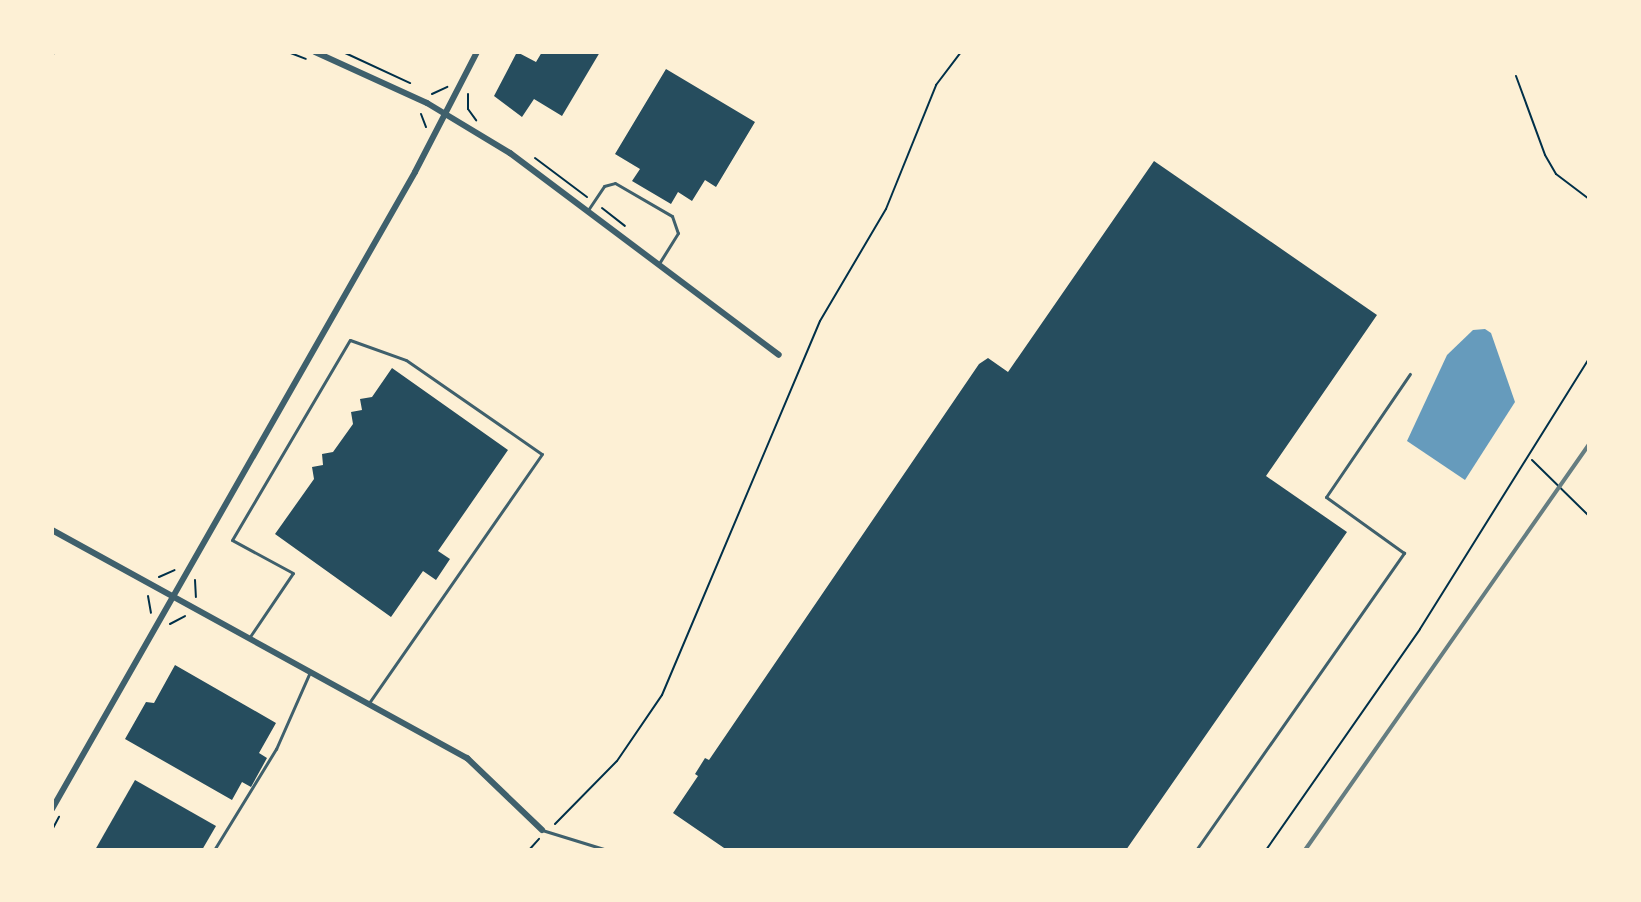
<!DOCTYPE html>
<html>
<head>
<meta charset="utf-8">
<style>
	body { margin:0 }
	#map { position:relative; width:1641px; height:902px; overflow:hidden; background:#fdf0d5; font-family:"DejaVu Sans",sans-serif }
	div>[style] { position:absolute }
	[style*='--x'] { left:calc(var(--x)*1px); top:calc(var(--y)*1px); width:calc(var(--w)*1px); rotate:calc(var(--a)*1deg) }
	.water>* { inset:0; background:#669bbc }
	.building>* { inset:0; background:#264d5e }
	.path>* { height:2px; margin:-1px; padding:0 1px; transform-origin:1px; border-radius:1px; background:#003049 }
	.service>* { height:3px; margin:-1.5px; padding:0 1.5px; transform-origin:1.5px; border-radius:1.5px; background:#3f606c }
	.minor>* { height:6px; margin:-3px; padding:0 3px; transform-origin:3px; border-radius:3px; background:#3f606c }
	.rail>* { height:4px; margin:-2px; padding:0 2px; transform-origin:2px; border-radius:2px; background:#657d81 }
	span { translate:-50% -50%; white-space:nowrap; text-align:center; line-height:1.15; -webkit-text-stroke:8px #fdf0d5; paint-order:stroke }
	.frame { position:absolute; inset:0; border:54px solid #fdf0d5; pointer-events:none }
</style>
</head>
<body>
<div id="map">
	<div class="water">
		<i style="clip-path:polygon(1485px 329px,1491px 333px,1515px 402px,1465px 480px,1407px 441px,1447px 355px,1473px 330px)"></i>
	</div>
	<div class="building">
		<i style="clip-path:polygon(517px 52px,536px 62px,542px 52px,600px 52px,562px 116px,534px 99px,522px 117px,494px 96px)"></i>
		<i style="clip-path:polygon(666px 69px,755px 122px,716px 187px,705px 180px,692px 201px,678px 192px,671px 204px,632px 181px,640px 169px,615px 154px)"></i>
		<i style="clip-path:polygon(1154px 161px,1377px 315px,1266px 476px,1347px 532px,1126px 850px,727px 850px,673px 813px,698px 776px,695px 774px,705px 758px,709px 760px,979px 364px,988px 358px,1008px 372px)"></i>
		<i style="clip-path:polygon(392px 368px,508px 450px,438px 551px,450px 559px,436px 580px,423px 571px,391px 617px,275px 534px,314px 479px,312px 467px,323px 465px,322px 454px,333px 452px,353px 424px,351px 412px,362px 410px,360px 399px,372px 397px)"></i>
		<i style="clip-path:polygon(175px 665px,276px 723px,259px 753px,267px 758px,251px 787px,242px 782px,232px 800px,125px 739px,146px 702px,154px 703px)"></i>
		<i style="clip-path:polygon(135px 780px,216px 826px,202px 850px,95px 850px)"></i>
	</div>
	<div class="path">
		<i style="--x:288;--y:52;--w:19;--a:21"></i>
		<i style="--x:343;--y:52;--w:74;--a:24.8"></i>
		<i style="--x:52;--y:58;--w:6;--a:-72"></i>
		<i style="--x:1516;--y:76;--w:84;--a:69.8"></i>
		<i style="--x:1545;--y:155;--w:22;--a:60"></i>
		<i style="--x:1556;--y:174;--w:41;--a:37.1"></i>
		<i style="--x:432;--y:94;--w:17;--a:-25"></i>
		<i style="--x:468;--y:94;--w:15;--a:90"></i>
		<i style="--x:468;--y:109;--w:14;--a:54"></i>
		<i style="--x:421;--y:114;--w:14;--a:69"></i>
		<i style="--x:535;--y:158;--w:65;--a:36.9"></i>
		<i style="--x:602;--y:208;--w:29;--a:38"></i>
		<i style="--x:1532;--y:460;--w:80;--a:44.5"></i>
		<i style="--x:159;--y:577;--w:17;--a:-24"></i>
		<i style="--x:195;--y:580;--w:17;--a:87"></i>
		<i style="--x:148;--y:596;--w:17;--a:80"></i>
		<i style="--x:170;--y:624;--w:17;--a:-28"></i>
		<i style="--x:555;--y:824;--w:88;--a:-45.5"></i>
		<i style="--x:617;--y:761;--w:80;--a:-55.7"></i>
		<i style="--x:662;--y:695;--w:406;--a:-67.1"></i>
		<i style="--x:820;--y:321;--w:130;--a:-59.5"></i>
		<i style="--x:886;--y:209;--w:134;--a:-68"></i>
		<i style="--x:936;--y:85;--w:41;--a:-52.9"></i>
		<i style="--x:52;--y:830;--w:15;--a:-62"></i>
		<i style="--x:529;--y:850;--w:15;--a:-48"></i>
		<i style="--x:1266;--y:850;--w:269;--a:-55.1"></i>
		<i style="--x:1420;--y:629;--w:319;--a:-58"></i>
	</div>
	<div class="service">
		<i style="--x:588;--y:210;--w:29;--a:-56"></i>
		<i style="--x:604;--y:186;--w:11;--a:-15"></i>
		<i style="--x:615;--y:183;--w:66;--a:30.1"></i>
		<i style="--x:672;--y:216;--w:18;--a:71"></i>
		<i style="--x:678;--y:233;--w:34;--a:122"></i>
		<i style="--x:249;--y:638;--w:78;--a:-55.9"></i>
		<i style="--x:293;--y:573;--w:69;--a:-151.6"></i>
		<i style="--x:232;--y:540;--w:232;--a:-59.5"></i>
		<i style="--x:350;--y:340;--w:59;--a:19.7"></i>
		<i style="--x:406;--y:360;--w:165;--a:34.7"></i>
		<i style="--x:542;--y:454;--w:305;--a:124.8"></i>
		<i style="--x:542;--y:830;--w:68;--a:17.1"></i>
		<i style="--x:52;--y:849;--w:1;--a:45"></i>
		<i style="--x:214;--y:850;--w:119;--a:-58.5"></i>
		<i style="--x:276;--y:749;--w:84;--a:-66.2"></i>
		<i style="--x:1196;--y:850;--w:363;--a:-55"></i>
		<i style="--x:1404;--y:553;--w:96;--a:-144.3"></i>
		<i style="--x:1326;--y:497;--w:149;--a:-55.7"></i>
	</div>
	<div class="minor">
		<i style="--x:315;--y:52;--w:123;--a:24.5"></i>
		<i style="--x:427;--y:103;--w:97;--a:31.1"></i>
		<i style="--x:510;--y:153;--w:336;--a:36.9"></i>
		<i style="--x:52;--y:530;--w:474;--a:28.8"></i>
		<i style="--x:467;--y:758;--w:104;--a:43.8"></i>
		<i style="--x:52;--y:809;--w:733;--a:-60.32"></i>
		<i style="--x:415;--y:172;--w:135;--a:-62.7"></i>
	</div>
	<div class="rail">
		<i style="--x:1305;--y:850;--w:495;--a:-55"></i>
	</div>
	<div class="frame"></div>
</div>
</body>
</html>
